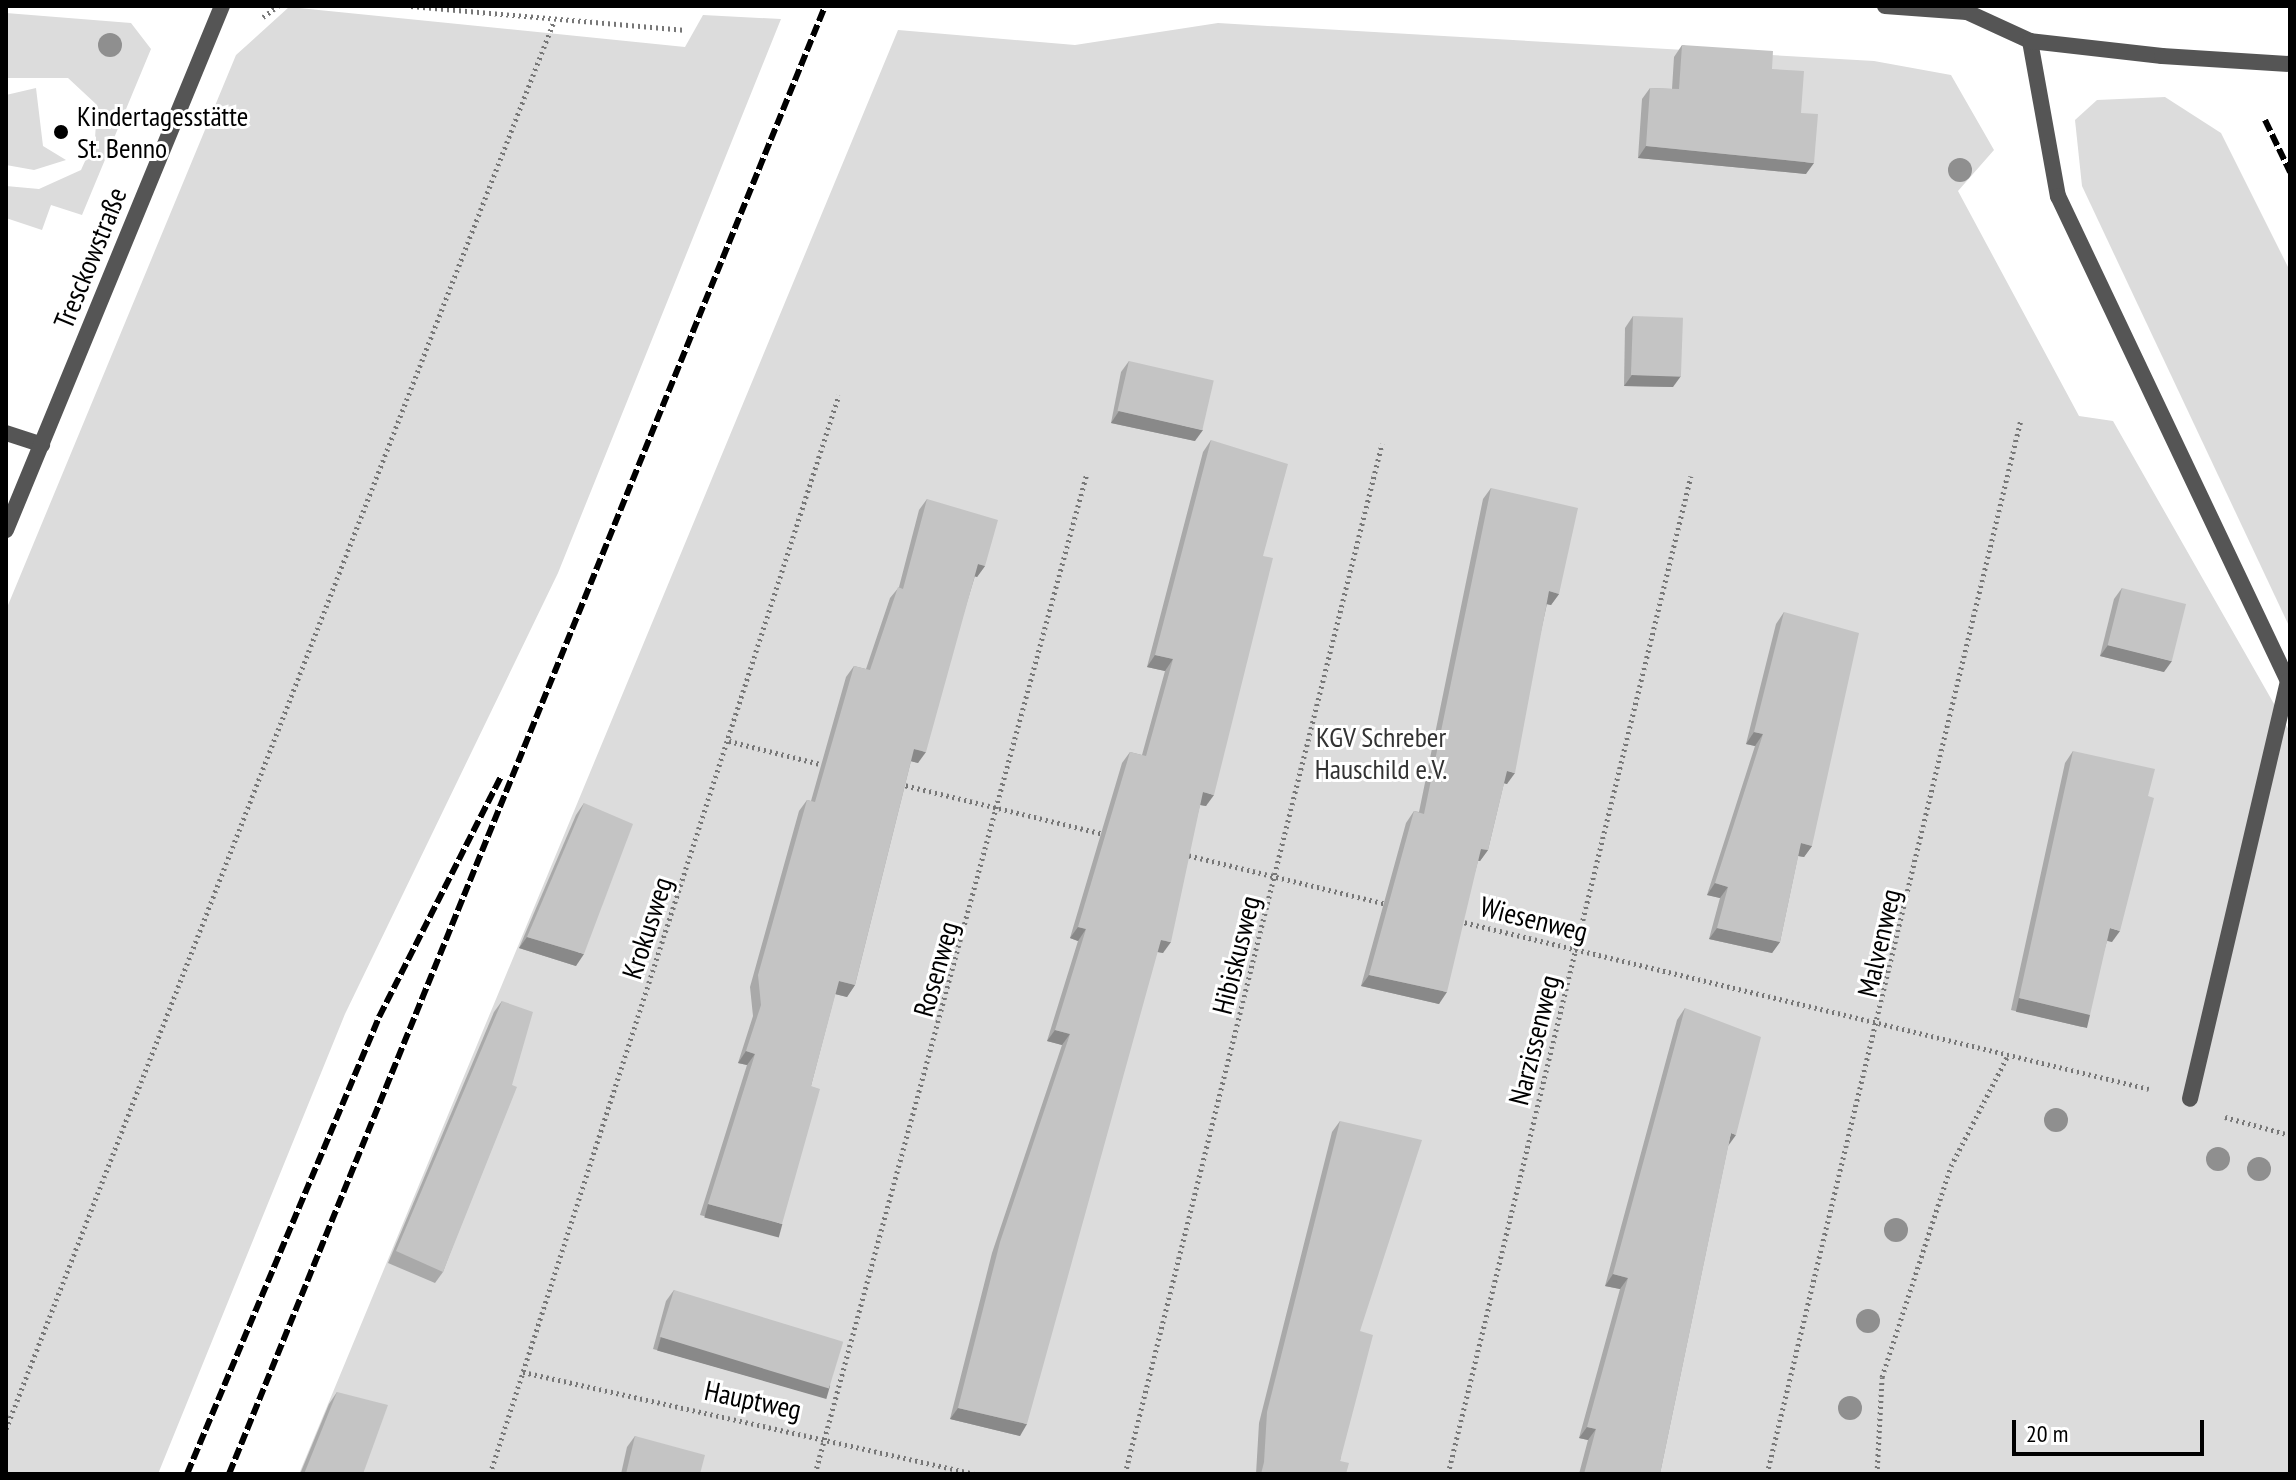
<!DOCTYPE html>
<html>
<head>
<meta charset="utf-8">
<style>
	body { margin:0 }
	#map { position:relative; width:2296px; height:1480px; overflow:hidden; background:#fff; font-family:"PT Sans Narrow",sans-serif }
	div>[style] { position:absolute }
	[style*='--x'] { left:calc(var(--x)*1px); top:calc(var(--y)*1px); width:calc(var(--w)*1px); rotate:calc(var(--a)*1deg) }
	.green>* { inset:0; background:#dcdcdc }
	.path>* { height:5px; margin-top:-2.5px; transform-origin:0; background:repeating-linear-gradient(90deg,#777 0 2px,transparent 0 6px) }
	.service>* { height:16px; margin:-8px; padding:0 8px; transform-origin:8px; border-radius:8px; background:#555 }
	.minor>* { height:16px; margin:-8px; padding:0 8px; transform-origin:8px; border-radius:8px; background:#555 }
	.rail>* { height:6px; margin-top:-3px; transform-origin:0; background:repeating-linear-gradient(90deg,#000 0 12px,transparent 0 16px) }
	.minor-bridge>* { height:16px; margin:-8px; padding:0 8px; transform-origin:8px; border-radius:8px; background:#555 }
	.trees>* { width:24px; height:24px; margin:-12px; border-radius:50%; background:#8f8f8f }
	.wall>* { inset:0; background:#a9a9a9 }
	.shaded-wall>* { inset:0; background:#898989; transform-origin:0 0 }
	.building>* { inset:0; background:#c4c4c4; transform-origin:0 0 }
	.dots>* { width:22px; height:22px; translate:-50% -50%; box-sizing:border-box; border:4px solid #fff; border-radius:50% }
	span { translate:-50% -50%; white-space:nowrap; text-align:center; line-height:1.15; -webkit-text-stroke:6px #fff; paint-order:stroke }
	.poi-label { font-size:28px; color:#000 }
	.left { translate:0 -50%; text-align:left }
	.street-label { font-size:28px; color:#000 }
	.park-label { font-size:28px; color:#333 }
	.frame { position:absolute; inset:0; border:8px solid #000; pointer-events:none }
	.scale { position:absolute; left:2012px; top:1420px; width:192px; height:36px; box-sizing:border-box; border:4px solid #000; border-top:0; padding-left:10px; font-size:24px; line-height:28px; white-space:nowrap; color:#000; -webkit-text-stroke:6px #fff; paint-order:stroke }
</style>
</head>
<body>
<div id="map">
	<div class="green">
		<i style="clip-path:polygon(289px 7px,685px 47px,703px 15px,781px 19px,558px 573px,345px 1014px,158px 1474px,6px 1474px,6px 610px,236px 55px)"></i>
		<i style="clip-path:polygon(6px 13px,131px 23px,151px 49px,82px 215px,51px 205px,42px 230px,6px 218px,6px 186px,39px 189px,81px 170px,95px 139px,97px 105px,68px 78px,6px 78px)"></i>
		<i style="clip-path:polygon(1218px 23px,1874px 61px,1951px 75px,1994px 150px,1958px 191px,2079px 416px,2113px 421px,2290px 732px,2290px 1474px,299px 1474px,898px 30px,1075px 45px)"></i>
		<i style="clip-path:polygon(36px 88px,43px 146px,66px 160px,34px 170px,6px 165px,6px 95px)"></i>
		<i style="clip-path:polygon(2165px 97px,2221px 133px,2290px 271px,2290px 628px,2082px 186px,2075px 120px,2097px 100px)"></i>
	</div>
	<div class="path">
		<i style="--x:411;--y:6;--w:273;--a:5"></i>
		<i style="--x:263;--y:17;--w:19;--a:-36"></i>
		<i style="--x:729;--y:741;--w:98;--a:14.2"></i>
		<i style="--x:900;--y:784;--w:214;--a:13.8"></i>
		<i style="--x:1183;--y:854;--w:210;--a:13.8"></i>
		<i style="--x:1459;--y:921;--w:710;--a:13.68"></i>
		<i style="--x:2225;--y:1117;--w:67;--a:15.5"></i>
		<i style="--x:523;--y:1372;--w:462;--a:12.7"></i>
		<i style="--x:6;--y:1429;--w:1511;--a:-68.73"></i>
		<i style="--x:490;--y:1474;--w:1134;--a:-72.08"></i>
		<i style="--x:815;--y:1474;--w:1037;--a:-74.8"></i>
		<i style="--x:1125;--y:1474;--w:1062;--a:-75.99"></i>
		<i style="--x:1448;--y:1474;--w:1027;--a:-76.32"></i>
		<i style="--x:1767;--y:1474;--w:1085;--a:-76.46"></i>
		<i style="--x:1877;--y:1474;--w:97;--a:-87"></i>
		<i style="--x:1882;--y:1377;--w:222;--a:-71.9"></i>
		<i style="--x:1951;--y:1166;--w:125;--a:-62.8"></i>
	</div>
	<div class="service">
		<i style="--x:2030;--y:41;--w:158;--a:79.8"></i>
		<i style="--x:2058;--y:196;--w:537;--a:64.63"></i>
		<i style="--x:2288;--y:681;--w:429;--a:103.2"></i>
	</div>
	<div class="minor">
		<i style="--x:1885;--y:6;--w:82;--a:4.2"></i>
		<i style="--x:1967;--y:12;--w:69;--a:24.7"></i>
		<i style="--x:2030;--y:41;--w:133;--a:6.5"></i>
		<i style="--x:6;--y:433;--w:38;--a:18"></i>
		<i style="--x:6;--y:530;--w:567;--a:-67.6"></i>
	</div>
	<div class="rail">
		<i style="--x:2265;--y:120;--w:58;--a:64.3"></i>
		<i style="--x:187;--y:1474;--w:496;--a:-67.2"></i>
		<i style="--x:379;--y:1017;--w:271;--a:-63.1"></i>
		<i style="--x:229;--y:1474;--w:1584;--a:-67.9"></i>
	</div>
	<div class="minor-bridge">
		<i style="--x:2162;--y:56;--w:128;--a:3.6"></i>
	</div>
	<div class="trees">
		<i style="left:110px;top:45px"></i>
		<i style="left:1960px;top:170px"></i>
		<i style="left:2056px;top:1120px"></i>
		<i style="left:2218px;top:1159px"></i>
		<i style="left:2259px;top:1169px"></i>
		<i style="left:1896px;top:1230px"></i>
		<i style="left:1868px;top:1321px"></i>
		<i style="left:1850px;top:1408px"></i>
	</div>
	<div class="wall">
		<i style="clip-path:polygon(1682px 45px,1772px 69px,1801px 113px,1806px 174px,1638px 158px,1642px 99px,1650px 88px,1672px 89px,1674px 57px)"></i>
		<i style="clip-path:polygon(1633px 316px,1673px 387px,1624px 386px,1625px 328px)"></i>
		<i style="clip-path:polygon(1129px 361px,1195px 441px,1111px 423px,1121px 372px)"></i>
		<i style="clip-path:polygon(1211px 440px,1263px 556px,1206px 806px,1200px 805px,1163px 953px,1157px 952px,1020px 1436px,950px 1419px,992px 1253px,1062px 1045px,1047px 1041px,1078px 941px,1070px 938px,1122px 763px,1130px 752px,1142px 755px,1165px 671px,1147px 667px,1203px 452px)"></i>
		<i style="clip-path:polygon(1491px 488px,1559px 594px,1551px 605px,1547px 604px,1507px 784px,1504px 783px,1488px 850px,1480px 861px,1478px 861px,1439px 1004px,1361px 986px,1406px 823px,1414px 811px,1419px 812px,1483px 499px)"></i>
		<i style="clip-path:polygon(927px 499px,985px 566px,977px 577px,975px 576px,918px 763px,911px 761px,855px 985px,847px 997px,835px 994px,811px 1086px,774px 1235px,700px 1215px,747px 1065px,738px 1063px,753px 1016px,750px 987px,799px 811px,807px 800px,811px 801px,846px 677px,854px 666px,866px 669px,890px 598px,899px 587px,919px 510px)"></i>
		<i style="clip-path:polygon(2122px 588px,2164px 672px,2100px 656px,2114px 599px)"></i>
		<i style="clip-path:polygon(1784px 612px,1812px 846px,1804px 857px,1798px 856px,1780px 942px,1772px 953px,1709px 939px,1720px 898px,1707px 895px,1755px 746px,1746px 744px,1776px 624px)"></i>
		<i style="clip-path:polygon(2073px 751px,2112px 942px,2107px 941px,2082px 1027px,2011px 1010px,2065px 763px)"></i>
		<i style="clip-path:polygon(584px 803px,576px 966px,519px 948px,576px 815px)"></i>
		<i style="clip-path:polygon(502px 1001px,512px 1085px,443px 1272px,435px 1283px,388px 1263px,494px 1012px)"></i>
		<i style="clip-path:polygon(1685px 1008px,1728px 1146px,1660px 1474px,1579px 1474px,1588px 1440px,1579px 1438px,1620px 1289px,1605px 1286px,1677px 1020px)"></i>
		<i style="clip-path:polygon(1340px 1121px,1360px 1331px,1340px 1461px,1346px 1474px,1256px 1474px,1259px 1423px,1332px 1132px)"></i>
		<i style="clip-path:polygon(674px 1290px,822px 1397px,653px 1349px,666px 1301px)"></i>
		<i style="clip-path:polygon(337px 1392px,363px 1474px,300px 1474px,329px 1404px)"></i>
		<i style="clip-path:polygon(635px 1436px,700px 1474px,621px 1474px,627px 1447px)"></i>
	</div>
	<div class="shaded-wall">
		<i style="clip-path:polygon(1646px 146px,1814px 163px,1806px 174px,1638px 158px)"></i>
		<i style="clip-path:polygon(1632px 375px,1681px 376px,1673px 387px,1624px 386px)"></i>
		<i style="clip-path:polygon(1119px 411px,1203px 430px,1195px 441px,1111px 423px)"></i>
		<i style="clip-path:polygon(978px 564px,985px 566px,977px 577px,970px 575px)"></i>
		<i style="clip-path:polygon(1549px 591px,1559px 594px,1551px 605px,1541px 603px)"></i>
		<i style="clip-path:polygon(2108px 645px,2172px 661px,2164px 672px,2100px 656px)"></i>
		<i style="clip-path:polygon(1155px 655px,1173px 659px,1165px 671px,1147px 667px)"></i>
		<i style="clip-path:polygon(1754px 732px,1763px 734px,1755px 746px,1746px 744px)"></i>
		<i style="clip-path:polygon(914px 749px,926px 752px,918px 763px,906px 760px)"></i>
		<i style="clip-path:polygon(1507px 771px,1515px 773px,1507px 784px,1499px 782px)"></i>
		<i style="clip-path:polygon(1203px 792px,1214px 795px,1206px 806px,1195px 804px)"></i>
		<i style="clip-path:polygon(1801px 843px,1812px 846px,1804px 857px,1793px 855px)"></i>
		<i style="clip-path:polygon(1481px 849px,1488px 850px,1480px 861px,1473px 860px)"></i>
		<i style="clip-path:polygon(1715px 883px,1728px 887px,1720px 898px,1707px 895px)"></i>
		<i style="clip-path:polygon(1078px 927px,1086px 929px,1078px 941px,1070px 938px)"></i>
		<i style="clip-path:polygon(1717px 928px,1780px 942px,1772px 953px,1709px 939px)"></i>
		<i style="clip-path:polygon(2110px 928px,2120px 931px,2112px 942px,2102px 939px)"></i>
		<i style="clip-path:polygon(527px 937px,584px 954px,576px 966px,519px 948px)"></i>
		<i style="clip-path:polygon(1161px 940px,1171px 942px,1163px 953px,1153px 951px)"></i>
		<i style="clip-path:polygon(1369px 975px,1447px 992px,1439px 1004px,1361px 986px)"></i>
		<i style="clip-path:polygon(839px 981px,855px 985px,847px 997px,831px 993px)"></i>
		<i style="left:2019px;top:998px;width:73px;height:14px;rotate:13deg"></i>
		<i style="clip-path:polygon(1055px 1030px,1070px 1034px,1062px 1045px,1047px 1041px)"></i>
		<i style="clip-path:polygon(746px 1051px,755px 1054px,747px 1065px,738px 1063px)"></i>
		<i style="clip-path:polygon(1731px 1133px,1736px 1135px,1728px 1146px)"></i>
		<i style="left:708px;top:1204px;width:77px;height:14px;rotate:15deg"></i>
		<i style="clip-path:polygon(1613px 1274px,1628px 1278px,1620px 1289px,1605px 1286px)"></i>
		<i style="left:661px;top:1337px;width:176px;height:14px;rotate:16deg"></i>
		<i style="clip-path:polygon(958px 1408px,1027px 1424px,1020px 1436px,950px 1419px)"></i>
		<i style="clip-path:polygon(1587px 1427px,1596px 1429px,1588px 1440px,1579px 1438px)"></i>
	</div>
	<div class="building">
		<i style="clip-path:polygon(1682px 45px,1773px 51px,1772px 69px,1804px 71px,1801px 113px,1818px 114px,1814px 163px,1646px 146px,1650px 88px,1679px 89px)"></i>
		<i style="left:1633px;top:316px;width:50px;height:59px;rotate:2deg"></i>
		<i style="left:1129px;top:361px;width:87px;height:51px;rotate:13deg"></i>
		<i style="clip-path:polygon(1211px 440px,1288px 464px,1263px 556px,1273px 558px,1214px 795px,1203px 792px,1171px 942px,1161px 940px,1027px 1424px,958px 1408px,1000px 1242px,1070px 1034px,1055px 1030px,1086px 929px,1078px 927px,1130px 752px,1146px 756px,1173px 659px,1155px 655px)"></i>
		<i style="clip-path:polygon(1491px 488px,1578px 508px,1559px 594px,1549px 591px,1515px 773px,1507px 771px,1488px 850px,1481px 849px,1447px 992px,1369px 975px,1414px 811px,1424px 814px)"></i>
		<i style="clip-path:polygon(927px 499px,998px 520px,985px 566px,978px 564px,926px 752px,914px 749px,855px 985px,839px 981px,811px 1086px,820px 1089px,782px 1224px,708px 1204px,755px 1054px,746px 1051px,761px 1005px,758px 975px,807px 800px,815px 802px,854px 666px,870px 670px,898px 587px,903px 589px)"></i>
		<i style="left:2122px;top:588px;width:66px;height:59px;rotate:14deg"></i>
		<i style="clip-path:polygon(1784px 612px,1859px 633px,1812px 846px,1801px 843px,1780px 942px,1717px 928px,1728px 887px,1715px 883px,1763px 734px,1754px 732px)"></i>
		<i style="clip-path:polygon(2073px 751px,2155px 769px,2148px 796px,2154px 798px,2120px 931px,2110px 928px,2090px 1015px,2019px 998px)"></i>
		<i style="clip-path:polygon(584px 803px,633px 824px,584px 954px,527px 937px)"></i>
		<i style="clip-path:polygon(502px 1001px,533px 1012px,512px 1085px,517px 1087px,443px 1272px,396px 1251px)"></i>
		<i style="clip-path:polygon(1685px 1008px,1761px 1037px,1736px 1135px,1731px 1133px,1660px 1474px,1584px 1474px,1596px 1429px,1587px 1427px,1628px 1278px,1613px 1274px)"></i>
		<i style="clip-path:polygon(1340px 1121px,1422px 1140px,1360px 1331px,1373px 1335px,1340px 1461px,1349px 1463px,1346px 1474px,1261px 1474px,1264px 1462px,1267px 1412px)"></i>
		<i style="left:674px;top:1290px;width:177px;height:49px;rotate:17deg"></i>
		<i style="clip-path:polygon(337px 1392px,388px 1405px,363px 1474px,304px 1474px)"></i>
		<i style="clip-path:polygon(635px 1436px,705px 1455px,700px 1474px,626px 1474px)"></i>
	</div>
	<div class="dots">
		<i style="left:61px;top:132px;background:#000"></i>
	</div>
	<div class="poi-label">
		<span class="left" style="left:77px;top:132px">Kindertagesstätte<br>St. Benno</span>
	</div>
	<div class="street-label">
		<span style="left:90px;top:258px;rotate:-68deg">Tresckowstraße</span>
		<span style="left:1534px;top:919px;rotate:14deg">Wiesenweg</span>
		<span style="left:647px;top:928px;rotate:-72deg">Krokusweg</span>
		<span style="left:1879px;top:943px;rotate:-77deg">Malvenweg</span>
		<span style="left:1236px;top:955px;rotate:-76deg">Hibiskusweg</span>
		<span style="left:936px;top:969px;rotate:-74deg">Rosenweg</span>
		<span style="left:1534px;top:1040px;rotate:-76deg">Narzissenweg</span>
		<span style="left:753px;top:1400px;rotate:12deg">Hauptweg</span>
	</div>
	<div class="park-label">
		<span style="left:1381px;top:753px">KGV Schreber<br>Hauschild e.V.</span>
	</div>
	<div class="frame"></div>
	<div class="scale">20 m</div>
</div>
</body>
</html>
